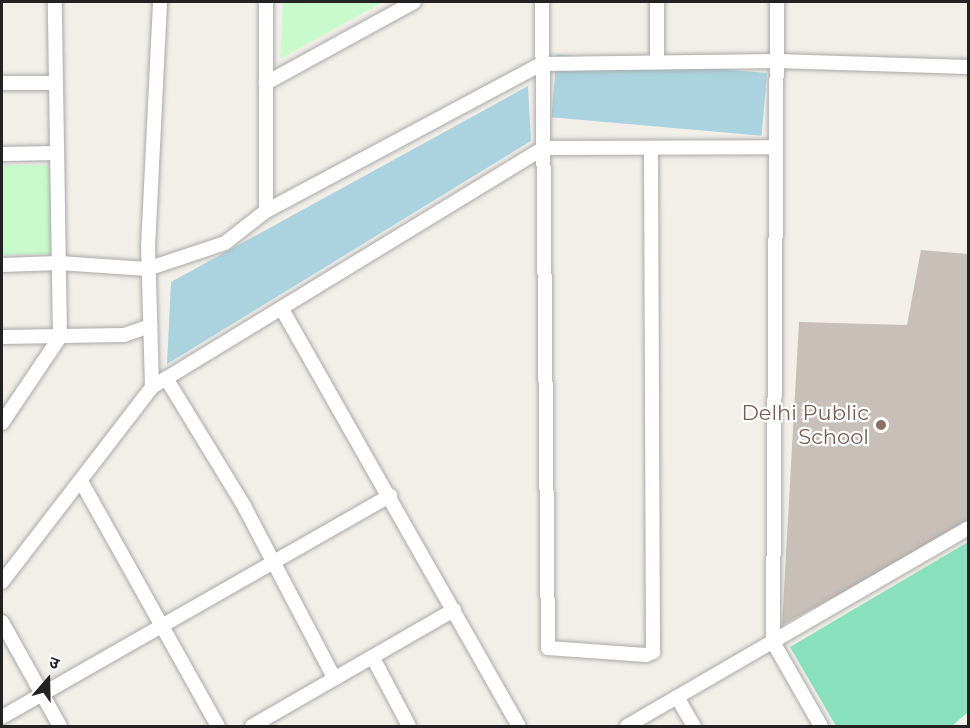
<!DOCTYPE html>
<html>
<head>
<meta charset="utf-8">
<style>
	body { margin:0 }
	#map { position:relative; width:970px; height:728px; overflow:hidden; background:#f2efe9; font-family:Montserrat,"Noto Sans Devanagari",sans-serif }
	div>[style] { position:absolute }
	[style*='--x'] { left:calc(var(--x)*1px); top:calc(var(--y)*1px); width:calc(var(--w)*1px); rotate:calc(var(--a)*1deg) }
	.park>* { inset:0; background:#c8facc }
	.pitch>* { inset:0; background:#88e0be }
	.water>* { inset:0; background:#aad3df; transform-origin:0 0 }
	.building>* { inset:0; background:#c7bfb8 }
	.roads { filter:drop-shadow(0 0 2px #a9a9a9) drop-shadow(0 0 2px #a9a9a9) }
	.street>* { height:14px; margin:-7px; padding:0 7px; transform-origin:7px; border-radius:7px; background:#fff }
	.dots>* { width:16px; height:16px; translate:-50% -50%; box-sizing:border-box; border:3px solid #fff; border-radius:50% }
	span { translate:-50% -50%; white-space:nowrap; text-align:center; line-height:1.15; -webkit-text-stroke:4.5px #fff; paint-order:stroke }
	.education-label { font-size:21px; color:#785e54 }
	.right { translate:-100% -50%; text-align:right }
	.frame { position:absolute; inset:0; border:3px solid #222; pointer-events:none }
	.north { position:absolute; left:18px; top:650px; width:60px; height:60px; -webkit-text-stroke:4px #fff; paint-order:stroke; rotate:20deg; font-size:16px; font-weight:700; line-height:24px; text-align:center; color:#222 }
	.north::after { content:''; display:block; margin:auto; width:21px; height:27px; background:#222; clip-path:polygon(50% 0,100% 100%,50% 72%,0 100%) }
</style>
</head>
<body>
<div id="map">
	<div class="park">
		<i style="clip-path:polygon(283px 2px,383px 2px,280px 59px)"></i>
		<i style="clip-path:polygon(2px 165px,48px 165px,59px 254px,2px 255px)"></i>
	</div>
	<div class="pitch">
		<i style="clip-path:polygon(968px 542px,968px 712px,952px 726px,836px 726px,790px 647px)"></i>
	</div>
	<div class="water">
		<i style="left:767px;top:73px;width:63px;height:211px;rotate:95deg"></i>
		<i style="clip-path:polygon(528px 86px,531px 141px,167px 364px,171px 282px)"></i>
	</div>
	<div class="building">
		<i style="clip-path:polygon(921px 250px,968px 254px,968px 525px,782px 625px,799px 322px,907px 325px)"></i>
	</div>
	<div class="roads">
		<div class="street">
			<i style="--x:414;--y:2;--w:169;--a:151.3"></i>
			<i style="--x:266;--y:83;--w:128;--a:90"></i>
			<i style="--x:266;--y:211;--w:312;--a:-28.1"></i>
			<i style="--x:541;--y:64;--w:236;--a:-0.7"></i>
			<i style="--x:777;--y:61;--w:191;--a:1.8"></i>
			<i style="--x:542;--y:2;--w:646;--a:89.47"></i>
			<i style="--x:548;--y:648;--w:98;--a:4.1"></i>
			<i style="--x:646;--y:655;--w:8;--a:-23"></i>
			<i style="--x:653;--y:652;--w:504;--a:-90.23"></i>
			<i style="--x:777;--y:2;--w:640;--a:90.36"></i>
			<i style="--x:773;--y:642;--w:97;--a:60.3"></i>
			<i style="--x:657;--y:62;--w:60;--a:-90"></i>
			<i style="--x:2;--y:83;--w:54;--a:0"></i>
			<i style="--x:266;--y:83;--w:81;--a:-90"></i>
			<i style="--x:2;--y:154;--w:55;--a:-1"></i>
			<i style="--x:2;--y:265;--w:57;--a:-2"></i>
			<i style="--x:59;--y:263;--w:88;--a:3.9"></i>
			<i style="--x:147;--y:269;--w:82;--a:-18.4"></i>
			<i style="--x:225;--y:243;--w:52;--a:-38"></i>
			<i style="--x:283;--y:311;--w:477;--a:60.4"></i>
			<i style="--x:2;--y:337;--w:122;--a:-0.9"></i>
			<i style="--x:124;--y:335;--w:28;--a:-19"></i>
			<i style="--x:166;--y:378;--w:150;--a:58.6"></i>
			<i style="--x:244;--y:506;--w:195;--a:62.3"></i>
			<i style="--x:152;--y:387;--w:459;--a:-31.4"></i>
			<i style="--x:544;--y:148;--w:232;--a:-0.2"></i>
			<i style="--x:2;--y:423;--w:104;--a:-56"></i>
			<i style="--x:60;--y:337;--w:335;--a:-90.9"></i>
			<i style="--x:82;--y:483;--w:278;--a:60.8"></i>
			<i style="--x:2;--y:582;--w:246;--a:-52.4"></i>
			<i style="--x:152;--y:387;--w:139;--a:-91.6"></i>
			<i style="--x:148;--y:248;--w:246;--a:-87.2"></i>
			<i style="--x:2;--y:622;--w:119;--a:60.9"></i>
			<i style="--x:373;--y:658;--w:77;--a:62.1"></i>
			<i style="--x:677;--y:697;--w:34;--a:60"></i>
			<i style="--x:2;--y:717;--w:447;--a:-29.7"></i>
			<i style="--x:252;--y:726;--w:233;--a:-29.9"></i>
			<i style="--x:627;--y:726;--w:394;--a:-30.1"></i>
		</div>
	</div>
	<div class="dots">
		<i style="left:881px;top:425px;background:#8d6e63"></i>
	</div>
	<div class="education-label">
		<span class="right" style="left:869px;top:425px">Delhi Public<br>School</span>
	</div>
	<div class="frame"></div>
	<div class="north">उ</div>
</div>
</body>
</html>
